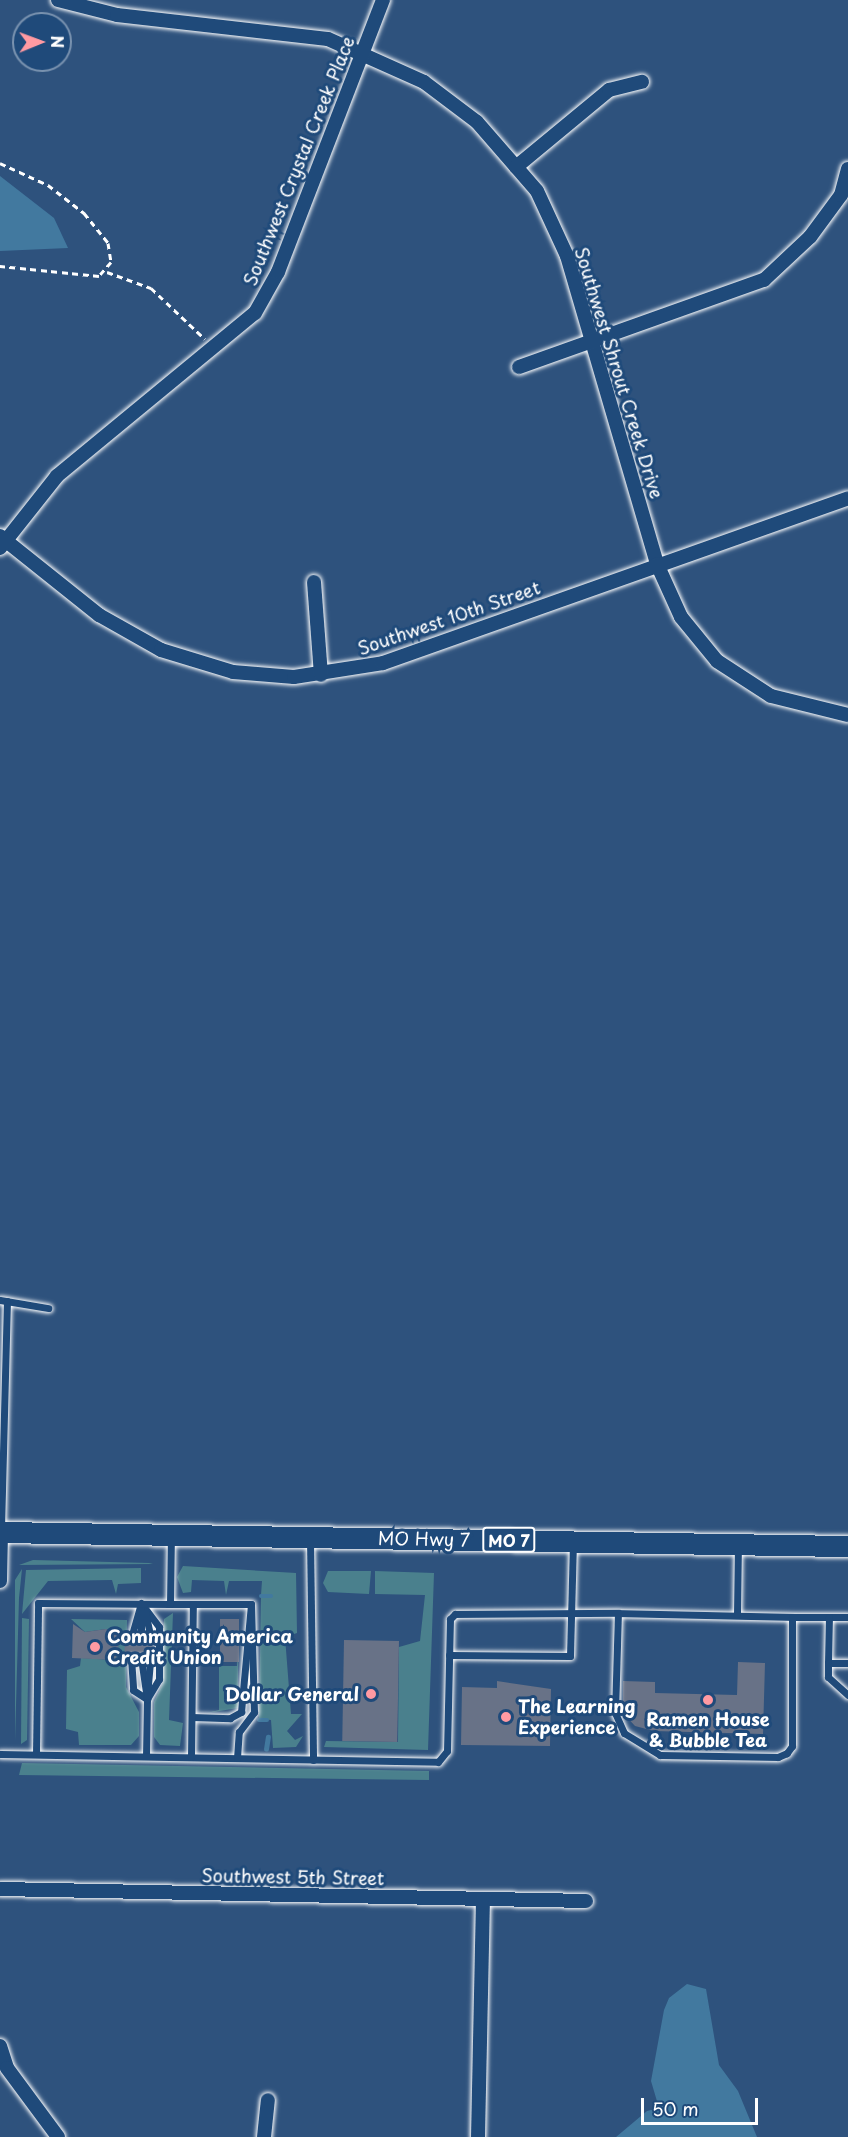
<!DOCTYPE html>
<html>
<head>
<meta charset="utf-8">
<style>
	body { margin:0 }
	#map { position:relative; width:848px; height:2137px; overflow:hidden; background:#2e527d; font-family:"Playpen Sans",sans-serif }
	div>[style] { position:absolute }
	[style*='--x'] { left:calc(var(--x)*1px); top:calc(var(--y)*1px); width:calc(var(--w)*1px); rotate:calc(var(--a)*1deg) }
	.green>* { inset:0; background:#4a808d }
	.water>* { inset:0; background:#42799f }
	.stream>* { height:4.5px; margin:-2.25px; padding:0 2.25px; transform-origin:2.25px; border-radius:2.25px; background:#42799f }
	.building>* { inset:0; background:#687287; transform-origin:0 0 }
	.path>* { height:3px; margin-top:-1.5px; transform-origin:0; background:repeating-linear-gradient(90deg,#fff 0 6px,transparent 0 10.5px) }
	.roads { filter:drop-shadow(0 0 2px #fff) drop-shadow(0 0 2px #fff) }
	.lane>* { height:7px; margin:-3.5px; padding:0 3.5px; transform-origin:3.5px; border-radius:3.5px; background:#1f4a7a }
	.street>* { height:14px; margin:-7px; padding:0 7px; transform-origin:7px; border-radius:7px; background:#1f4a7a }
	.primary>* { height:21px; margin:-10.5px; padding:0 10.5px; transform-origin:10.5px; border-radius:10.5px; background:#1f4a7a }
	.dots>* { width:16px; height:16px; translate:-50% -50%; box-sizing:border-box; border:3px solid #1f4a7a; border-radius:50% }
	span { translate:-50% -50%; white-space:nowrap; text-align:center; line-height:1.15; -webkit-text-stroke:6px #1f4a7a; paint-order:stroke }
	.shield-label span { padding:2px 4px; background:#1f4a7a; border:2px solid; border-radius:4px; -webkit-text-stroke-width:0 }
	.shield-label { font-size:16px; color:#fff; font-weight:700 }
	.street-label { font-size:18px; color:#fff }
	.poi-label { font-size:18px; color:#fff; font-weight:700 }
	.left { translate:0 -50%; text-align:left }
	.right { translate:-100% -50%; text-align:right }
	.north { position:absolute; left:12px; top:12px; width:60px; height:60px; box-sizing:border-box; background:#1f4a7a; border:2px solid #7992af; border-radius:50%; rotate:89deg; font-size:16px; font-weight:700; line-height:24px; text-align:center; color:#fff }
	.north::after { content:''; display:block; margin:auto; width:21px; height:27px; background:#ff9aa2; clip-path:polygon(50% 0,100% 100%,50% 72%,0 100%) }
	.scale { position:absolute; left:641px; top:2098px; width:117px; height:27px; box-sizing:border-box; border:3px solid #fff; border-top:0; padding-left:8px; font-size:18px; line-height:21px; white-space:nowrap; color:#fff; -webkit-text-stroke:4px #1f4a7a; paint-order:stroke }
</style>
</head>
<body>
<div id="map">
	<div class="green">
		<i style="clip-path:polygon(33px 1560px,149px 1563px,153px 1564px,19px 1565px)"></i>
		<i style="clip-path:polygon(183px 1566px,296px 1573px,297px 1633px,285px 1637px,291px 1714px,302px 1714px,287px 1731px,295px 1740px,303px 1736px,296px 1747px,273px 1748px,271px 1720px,259px 1719px,261px 1598px,270px 1597px,261px 1595px,262px 1581px,229px 1581px,226px 1595px,224px 1581px,192px 1580px,191px 1592px,183px 1593px,177px 1577px)"></i>
		<i style="clip-path:polygon(141px 1568px,141px 1583px,118px 1584px,116px 1594px,112px 1580px,48px 1581px,22px 1614px,26px 1570px)"></i>
		<i style="clip-path:polygon(22px 1569px,19px 1598px,15px 1741px,15px 1580px)"></i>
		<i style="clip-path:polygon(328px 1571px,371px 1571px,369px 1594px,328px 1592px,323px 1583px)"></i>
		<i style="clip-path:polygon(375px 1571px,434px 1573px,428px 1750px,324px 1747px,326px 1741px,398px 1742px,399px 1647px,420px 1641px,425px 1595px,375px 1594px)"></i>
		<i style="clip-path:polygon(173px 1613px,169px 1720px,183px 1723px,180px 1746px,160px 1745px,154px 1737px,154px 1702px,163px 1683px,164px 1619px)"></i>
		<i style="clip-path:polygon(22px 1618px,29px 1619px,27px 1740px,21px 1744px)"></i>
		<i style="clip-path:polygon(71px 1619px,127px 1620px,126px 1687px,139px 1712px,139px 1736px,131px 1745px,79px 1745px,78px 1732px,66px 1729px,67px 1670px,80px 1666px,81px 1658px,113px 1660px,118px 1654px,118px 1634px,106px 1629px,85px 1632px)"></i>
		<i style="clip-path:polygon(238px 1649px,238px 1708px,207px 1713px,219px 1710px,219px 1666px,237px 1666px)"></i>
		<i style="clip-path:polygon(22px 1763px,429px 1771px,429px 1780px,19px 1775px)"></i>
	</div>
	<div class="water">
		<i style="clip-path:polygon(0 176px,54px 218px,68px 248px,0 251px)"></i>
		<i style="clip-path:polygon(687px 1984px,706px 1989px,719px 2065px,738px 2091px,757px 2137px,616px 2137px,647px 2111px,659px 2108px,651px 2081px,664px 2010px,669px 1998px)"></i>
	</div>
	<div class="stream">
		<i style="--x:261;--y:1596;--w:10;--a:0"></i>
		<i style="--x:259;--y:1720;--w:8;--a:0"></i>
		<i style="--x:266;--y:1749;--w:12;--a:-81"></i>
	</div>
	<div class="building">
		<i style="left:220px;top:1619px;width:19px;height:43px"></i>
		<i style="clip-path:polygon(73px 1624px,85px 1632px,106px 1629px,119px 1634px,118px 1655px,114px 1660px,72px 1658px)"></i>
		<i style="left:125px;top:1638px;width:29px;height:20px;rotate:2deg"></i>
		<i style="left:344px;top:1640px;width:55px;height:101px;rotate:1deg"></i>
		<i style="clip-path:polygon(738px 1662px,765px 1663px,763px 1734px,654px 1731px,635px 1726px,623px 1713px,623px 1681px,655px 1682px,655px 1693px,737px 1695px)"></i>
		<i style="clip-path:polygon(497px 1681px,551px 1689px,550px 1746px,461px 1745px,462px 1687px,497px 1688px)"></i>
	</div>
	<div class="path">
		<i style="--x:0;--y:163;--w:53;--a:24.6"></i>
		<i style="--x:48;--y:185;--w:46;--a:37.9"></i>
		<i style="--x:84;--y:213;--w:38;--a:51"></i>
		<i style="--x:108;--y:243;--w:19;--a:81"></i>
		<i style="--x:111;--y:262;--w:18;--a:131"></i>
		<i style="--x:99;--y:276;--w:100;--a:-174.2"></i>
		<i style="--x:107;--y:272;--w:47;--a:20"></i>
		<i style="--x:151;--y:288;--w:74;--a:43.4"></i>
	</div>
	<div class="roads">
		<div class="lane">
			<i style="--x:0;--y:1300;--w:49;--a:9.5"></i>
			<i style="--x:1;--y:1529;--w:228;--a:-88.5"></i>
			<i style="--x:310;--y:1539;--w:221;--a:89.2"></i>
			<i style="--x:141;--y:1603;--w:30;--a:53"></i>
			<i style="--x:159;--y:1627;--w:52;--a:90"></i>
			<i style="--x:159;--y:1679;--w:23;--a:121"></i>
			<i style="--x:147;--y:1699;--w:57;--a:91"></i>
			<i style="--x:170;--y:1604;--w:81;--a:0"></i>
			<i style="--x:145;--y:1611;--w:29;--a:78"></i>
			<i style="--x:618;--y:1613;--w:174;--a:1.3"></i>
			<i style="--x:792;--y:1617;--w:129;--a:90"></i>
			<i style="--x:792;--y:1746;--w:9;--a:126"></i>
			<i style="--x:787;--y:1753;--w:10;--a:156"></i>
			<i style="--x:778;--y:1757;--w:118;--a:-179"></i>
			<i style="--x:660;--y:1755;--w:42;--a:-148.6"></i>
			<i style="--x:624;--y:1733;--w:22;--a:-114"></i>
			<i style="--x:615;--y:1713;--w:100;--a:-88.3"></i>
			<i style="--x:737;--y:1614;--w:68;--a:-89.2"></i>
			<i style="--x:792;--y:1617;--w:56;--a:0"></i>
			<i style="--x:131;--y:1638;--w:36;--a:-74"></i>
			<i style="--x:141;--y:1638;--w:29;--a:-90"></i>
			<i style="--x:449;--y:1655;--w:121;--a:0.5"></i>
			<i style="--x:570;--y:1656;--w:112;--a:-88.5"></i>
			<i style="--x:131;--y:1658;--w:32;--a:86"></i>
			<i style="--x:133;--y:1690;--w:17;--a:33"></i>
			<i style="--x:141;--y:1658;--w:41;--a:81.7"></i>
			<i style="--x:828;--y:1663;--w:46;--a:-88.8"></i>
			<i style="--x:848;--y:1663;--w:20;--a:180"></i>
			<i style="--x:828;--y:1663;--w:14;--a:90"></i>
			<i style="--x:828;--y:1677;--w:27;--a:42"></i>
			<i style="--x:147;--y:1696;--w:38;--a:-85"></i>
			<i style="--x:192;--y:1717;--w:38;--a:2"></i>
			<i style="--x:230;--y:1718;--w:13;--a:-29"></i>
			<i style="--x:241;--y:1712;--w:108;--a:-84.7"></i>
			<i style="--x:0;--y:1754;--w:438;--a:1"></i>
			<i style="--x:438;--y:1762;--w:14;--a:-51"></i>
			<i style="--x:447;--y:1751;--w:132;--a:-88.7"></i>
			<i style="--x:450;--y:1619;--w:7;--a:-45"></i>
			<i style="--x:455;--y:1614;--w:163;--a:-0.4"></i>
			<i style="--x:36;--y:1754;--w:151;--a:-89.2"></i>
			<i style="--x:38;--y:1603;--w:132;--a:0.4"></i>
			<i style="--x:170;--y:1604;--w:68;--a:-89.2"></i>
			<i style="--x:191;--y:1757;--w:153;--a:-89.3"></i>
			<i style="--x:237;--y:1758;--w:26;--a:-86"></i>
			<i style="--x:239;--y:1732;--w:25;--a:-53"></i>
			<i style="--x:254;--y:1712;--w:108;--a:-91.6"></i>
		</div>
		<div class="street">
			<i style="--x:58;--y:0;--w:61;--a:14.3"></i>
			<i style="--x:117;--y:15;--w:212;--a:6.5"></i>
			<i style="--x:328;--y:39;--w:105;--a:24.1"></i>
			<i style="--x:424;--y:82;--w:66;--a:37"></i>
			<i style="--x:477;--y:122;--w:91;--a:49"></i>
			<i style="--x:537;--y:191;--w:72;--a:65.2"></i>
			<i style="--x:567;--y:256;--w:321;--a:73.7"></i>
			<i style="--x:657;--y:564;--w:58;--a:65.6"></i>
			<i style="--x:681;--y:617;--w:57;--a:50.7"></i>
			<i style="--x:717;--y:661;--w:64;--a:32.9"></i>
			<i style="--x:771;--y:696;--w:79;--a:13.9"></i>
			<i style="--x:516;--y:167;--w:121;--a:-39.6"></i>
			<i style="--x:609;--y:90;--w:34;--a:-14"></i>
			<i style="--x:519;--y:367;--w:260;--a:-19.6"></i>
			<i style="--x:764;--y:280;--w:63;--a:-43.1"></i>
			<i style="--x:810;--y:237;--w:52;--a:-53.6"></i>
			<i style="--x:841;--y:195;--w:27;--a:-75"></i>
			<i style="--x:0;--y:536;--w:127;--a:38.6"></i>
			<i style="--x:99;--y:615;--w:71;--a:29.4"></i>
			<i style="--x:161;--y:650;--w:75;--a:17"></i>
			<i style="--x:233;--y:672;--w:61;--a:4.7"></i>
			<i style="--x:294;--y:677;--w:90;--a:-8.9"></i>
			<i style="--x:383;--y:663;--w:493;--a:-19.5"></i>
			<i style="--x:0;--y:548;--w:92;--a:-51.6"></i>
			<i style="--x:57;--y:476;--w:256;--a:-39.5"></i>
			<i style="--x:255;--y:313;--w:47;--a:-60.7"></i>
			<i style="--x:278;--y:272;--w:292;--a:-68.9"></i>
			<i style="--x:314;--y:582;--w:93;--a:85.7"></i>
			<i style="--x:0;--y:1581;--w:49;--a:-88.8"></i>
			<i style="--x:0;--y:1889;--w:586;--a:1.17"></i>
			<i style="--x:0;--y:2046;--w:23;--a:72"></i>
			<i style="--x:7;--y:2068;--w:86;--a:53.5"></i>
			<i style="--x:264;--y:2137;--w:37;--a:-84"></i>
			<i style="--x:478;--y:2137;--w:238;--a:-88.8"></i>
		</div>
		<div class="primary">
			<i style="--x:0;--y:1532;--w:848;--a:0.95"></i>
		</div>
	</div>
	<div class="dots">
		<i style="left:95px;top:1647px;background:#ff9aa2"></i>
		<i style="left:371px;top:1694px;background:#ff9aa2"></i>
		<i style="left:708px;top:1700px;background:#ff9aa2"></i>
		<i style="left:506px;top:1717px;background:#ff9aa2"></i>
	</div>
	<div class="shield-label">
		<span style="left:509px;top:1540px">MO 7</span>
	</div>
	<div class="street-label">
		<span style="left:299px;top:161px;rotate:-68deg">Southwest Crystal Creek Place</span>
		<span style="left:619px;top:373px;rotate:73deg">Southwest Shrout Creek Drive</span>
		<span style="left:449px;top:618px;rotate:-19deg">Southwest 10th Street</span>
		<span style="left:424px;top:1539px;rotate:1deg">MO Hwy 7</span>
		<span style="left:293px;top:1877px;rotate:1deg">Southwest 5th Street</span>
	</div>
	<div class="poi-label">
		<span class="left" style="left:107px;top:1647px">Community America<br>Credit Union</span>
		<span class="right" style="left:359px;top:1694px">Dollar General</span>
		<span class="left" style="left:518px;top:1717px">The Learning<br>Experience</span>
		<span style="left:708px;top:1730px">Ramen House<br>&amp; Bubble Tea</span>
	</div>
	<div class="north">N</div>
	<div class="scale">50 m</div>
</div>
</body>
</html>
